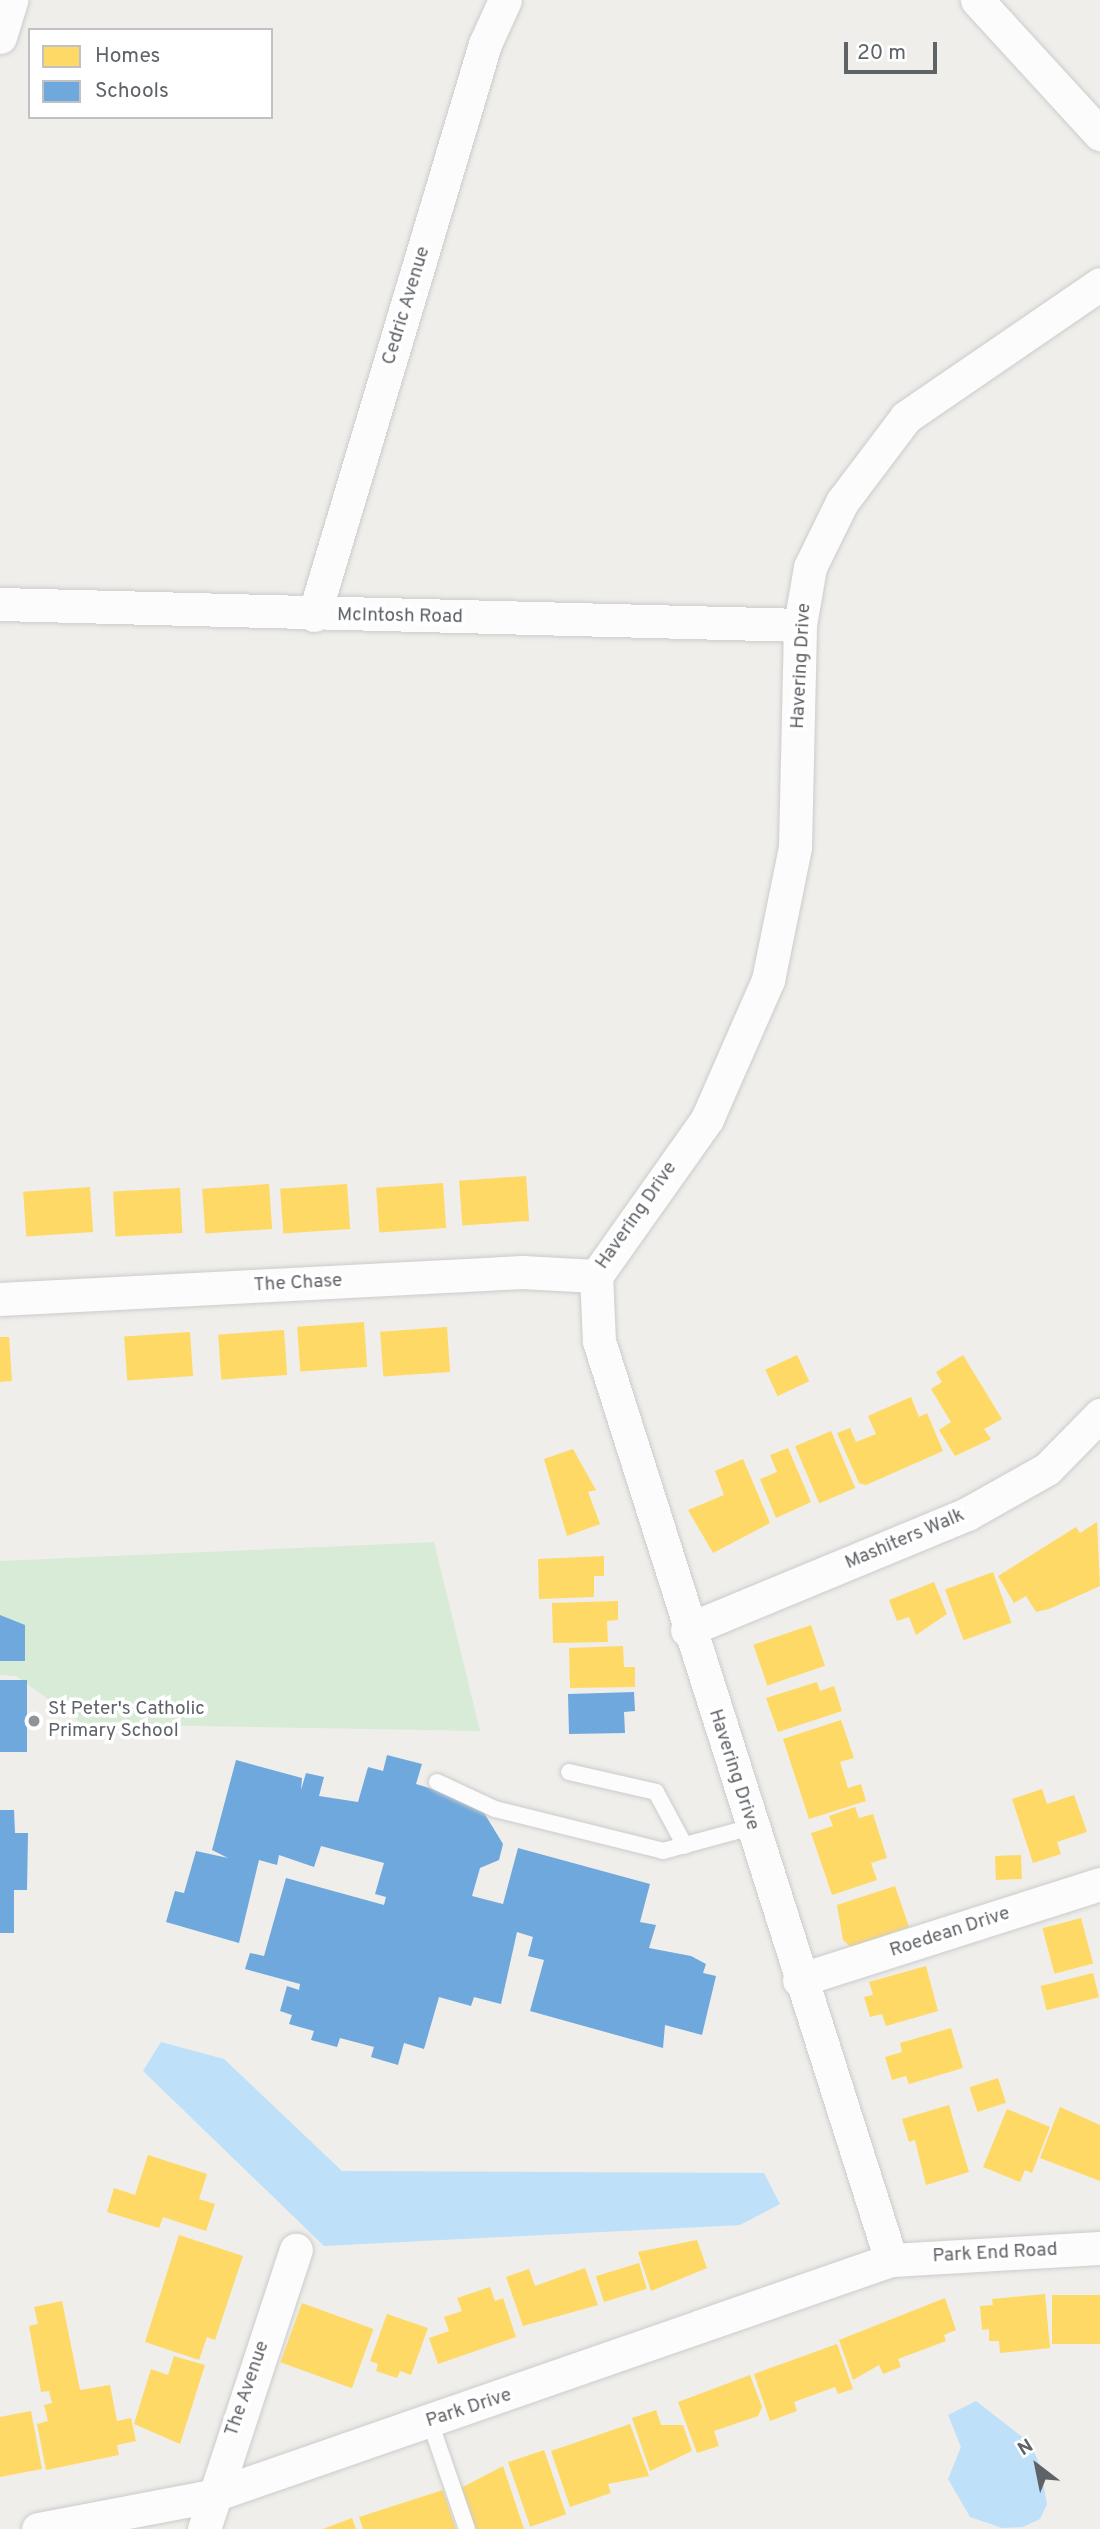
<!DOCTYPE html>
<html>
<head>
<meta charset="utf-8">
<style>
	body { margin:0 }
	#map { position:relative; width:1100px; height:2529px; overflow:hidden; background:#efeeea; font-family:Overpass,sans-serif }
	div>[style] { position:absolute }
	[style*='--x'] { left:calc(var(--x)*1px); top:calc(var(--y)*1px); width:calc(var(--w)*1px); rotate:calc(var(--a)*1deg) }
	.green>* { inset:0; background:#d8ebd6 }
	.water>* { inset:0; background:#bfe0f9 }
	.homes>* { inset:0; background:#ffd966; transform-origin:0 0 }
	.schools>* { inset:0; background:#6fa8dc; transform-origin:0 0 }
	.roads { filter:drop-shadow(0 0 2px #cbcccc) drop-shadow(0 0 2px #cbcccc) }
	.lane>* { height:16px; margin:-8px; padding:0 8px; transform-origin:8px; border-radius:8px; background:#fdfcfc }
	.street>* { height:33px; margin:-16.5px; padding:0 16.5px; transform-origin:16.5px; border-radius:16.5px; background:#fdfcfc }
	.dots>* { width:19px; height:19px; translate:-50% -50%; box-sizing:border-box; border:4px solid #fff; border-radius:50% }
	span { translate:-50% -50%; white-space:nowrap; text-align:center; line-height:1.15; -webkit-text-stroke:7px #fff; paint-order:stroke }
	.street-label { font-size:19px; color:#5f6368 }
	.poi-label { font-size:19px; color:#5f6368 }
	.left { translate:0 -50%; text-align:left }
	.legend { position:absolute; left:28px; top:28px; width:245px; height:91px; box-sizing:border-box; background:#fff; border:2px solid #bfc1c3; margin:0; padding:9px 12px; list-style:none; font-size:21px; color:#5f6368 }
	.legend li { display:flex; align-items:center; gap:14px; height:35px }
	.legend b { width:35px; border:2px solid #bfc1c3 }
	.north { position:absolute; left:1002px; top:2431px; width:70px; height:70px; -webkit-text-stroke:5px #fff; paint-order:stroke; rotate:328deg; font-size:19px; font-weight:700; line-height:28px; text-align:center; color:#5f6368 }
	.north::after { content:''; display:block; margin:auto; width:24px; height:32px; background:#5f6368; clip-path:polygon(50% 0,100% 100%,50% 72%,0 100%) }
	.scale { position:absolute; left:844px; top:42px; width:93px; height:32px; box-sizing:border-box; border:4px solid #5f6368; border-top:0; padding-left:9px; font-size:21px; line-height:24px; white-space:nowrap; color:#5f6368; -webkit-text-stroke:5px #fff; paint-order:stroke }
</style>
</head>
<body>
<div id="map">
	<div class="green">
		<i style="clip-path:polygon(434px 1542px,480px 1731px,83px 1724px,16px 1676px,0 1675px,0 1561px)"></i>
	</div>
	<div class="water">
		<i style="clip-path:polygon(161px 2042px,224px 2059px,342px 2171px,764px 2173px,780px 2204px,740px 2225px,324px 2246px,143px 2071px)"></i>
		<i style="clip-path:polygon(976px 2401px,1030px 2443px,1040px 2465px,1047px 2504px,1040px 2519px,1023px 2527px,1002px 2528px,970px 2517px,948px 2479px,961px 2447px,948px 2415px)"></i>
	</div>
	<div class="homes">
		<i style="left:526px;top:1176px;width:45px;height:67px;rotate:86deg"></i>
		<i style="left:443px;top:1183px;width:45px;height:67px;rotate:86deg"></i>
		<i style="left:269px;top:1184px;width:45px;height:67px;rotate:86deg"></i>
		<i style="left:347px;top:1184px;width:45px;height:67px;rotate:86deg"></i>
		<i style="left:90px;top:1187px;width:45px;height:67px;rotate:86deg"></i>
		<i style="left:180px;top:1188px;width:45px;height:67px;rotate:87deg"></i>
		<i style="left:364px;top:1322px;width:45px;height:67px;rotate:86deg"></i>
		<i style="left:447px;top:1327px;width:45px;height:67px;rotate:86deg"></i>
		<i style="left:284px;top:1330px;width:45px;height:66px;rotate:86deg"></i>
		<i style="left:190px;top:1332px;width:44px;height:66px;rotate:86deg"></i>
		<i style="clip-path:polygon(0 1337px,9px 1337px,12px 1381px,0 1382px)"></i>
		<i style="left:797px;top:1355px;width:29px;height:35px;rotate:65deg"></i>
		<i style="clip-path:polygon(963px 1355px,1002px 1419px,984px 1429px,991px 1439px,955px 1456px,939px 1430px,951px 1422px,931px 1389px,942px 1382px,936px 1372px)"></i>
		<i style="clip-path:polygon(911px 1397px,919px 1417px,927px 1413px,943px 1451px,866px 1485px,859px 1483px,837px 1433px,850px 1428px,856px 1442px,876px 1434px,868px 1416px)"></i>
		<i style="left:831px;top:1431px;width:62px;height:39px;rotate:67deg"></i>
		<i style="clip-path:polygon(788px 1448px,811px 1502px,776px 1518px,760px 1479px,777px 1472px,770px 1455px)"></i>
		<i style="clip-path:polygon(573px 1449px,596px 1490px,588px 1492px,600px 1524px,567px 1536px,544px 1459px)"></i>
		<i style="clip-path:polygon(743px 1459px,770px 1523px,713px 1553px,688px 1510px,724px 1495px,715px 1471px)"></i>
		<i style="clip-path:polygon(1097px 1522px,1100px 1586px,1049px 1609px,1036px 1612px,1026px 1596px,1014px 1603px,998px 1576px,1076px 1527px,1080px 1533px)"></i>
		<i style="clip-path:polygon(604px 1556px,604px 1576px,594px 1576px,594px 1597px,539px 1599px,538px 1559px)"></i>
		<i style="left:993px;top:1572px;width:54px;height:51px;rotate:70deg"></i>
		<i style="clip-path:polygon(934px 1582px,947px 1614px,916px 1635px,909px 1617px,897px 1621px,889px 1600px)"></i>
		<i style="clip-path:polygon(618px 1601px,618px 1620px,607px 1621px,608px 1642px,553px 1643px,552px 1603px)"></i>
		<i style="left:811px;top:1625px;width:43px;height:61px;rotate:71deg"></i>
		<i style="clip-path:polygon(623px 1646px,624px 1667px,635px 1667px,635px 1687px,570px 1688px,569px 1648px)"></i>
		<i style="clip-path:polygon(817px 1682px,820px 1691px,834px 1686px,842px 1711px,778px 1732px,766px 1698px)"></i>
		<i style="clip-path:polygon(841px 1720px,854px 1758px,840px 1762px,848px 1788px,861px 1784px,866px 1801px,809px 1819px,783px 1739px)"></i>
		<i style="clip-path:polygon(1042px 1789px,1047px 1804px,1074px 1795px,1087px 1832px,1057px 1842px,1061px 1854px,1033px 1863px,1012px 1799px)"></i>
		<i style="clip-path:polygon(855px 1807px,859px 1818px,873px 1814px,887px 1858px,871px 1863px,877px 1880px,832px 1895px,811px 1833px,833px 1826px,829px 1816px)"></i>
		<i style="left:1021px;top:1855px;width:24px;height:26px;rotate:88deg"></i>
		<i style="clip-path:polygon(895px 1886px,909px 1927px,851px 1947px,843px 1940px,837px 1905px)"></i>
		<i style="left:1081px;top:1918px;width:47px;height:40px;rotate:75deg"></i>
		<i style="clip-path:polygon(926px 1966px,938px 2011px,886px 2026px,882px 2014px,870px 2017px,864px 1997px,873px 1995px,869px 1982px)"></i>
		<i style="left:1093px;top:1973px;width:25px;height:54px;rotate:76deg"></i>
		<i style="clip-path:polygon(951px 2028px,963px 2068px,909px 2084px,906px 2076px,892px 2080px,885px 2057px,902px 2052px,900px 2043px)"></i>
		<i style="left:998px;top:2078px;width:26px;height:30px;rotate:72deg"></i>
		<i style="clip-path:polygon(949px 2105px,969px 2172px,926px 2185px,915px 2140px,909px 2142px,902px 2119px)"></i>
		<i style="clip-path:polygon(1060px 2107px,1100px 2125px,1100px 2181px,1040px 2158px)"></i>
		<i style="clip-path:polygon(1007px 2109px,1050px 2127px,1032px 2173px,1025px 2170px,1020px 2182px,983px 2167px)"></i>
		<i style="clip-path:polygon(148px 2155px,207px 2174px,199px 2199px,215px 2204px,206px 2231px,163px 2217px,159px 2228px,107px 2212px,114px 2188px,135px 2195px)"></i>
		<i style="clip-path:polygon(179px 2235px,243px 2256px,215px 2340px,207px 2337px,199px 2360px,145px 2342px)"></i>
		<i style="clip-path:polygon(697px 2240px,707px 2268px,651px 2291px,638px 2252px)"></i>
		<i style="left:639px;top:2263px;width:27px;height:45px;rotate:73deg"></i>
		<i style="clip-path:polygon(585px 2268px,598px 2305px,523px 2326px,506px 2277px,529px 2269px,535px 2286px)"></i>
		<i style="clip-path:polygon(490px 2287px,495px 2301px,503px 2298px,516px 2337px,438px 2364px,429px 2338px,449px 2331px,444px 2317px,462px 2311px,457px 2298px)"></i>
		<i style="clip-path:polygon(1045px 2294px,1050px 2348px,1000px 2353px,999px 2341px,989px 2341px,989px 2329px,982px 2330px,980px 2306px,993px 2305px,992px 2299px)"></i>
		<i style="left:1100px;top:2295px;width:49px;height:48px;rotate:90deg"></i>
		<i style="clip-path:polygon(945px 2298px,956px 2330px,944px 2335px,946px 2341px,898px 2359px,901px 2367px,883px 2374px,879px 2365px,853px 2380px,839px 2340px)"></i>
		<i style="clip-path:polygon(62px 2301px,80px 2390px,110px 2385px,117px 2421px,131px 2418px,136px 2441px,117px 2445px,119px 2455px,46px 2470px,37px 2424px,48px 2421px,44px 2405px,52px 2403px,49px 2391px,41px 2392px,29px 2326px,38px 2324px,34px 2307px)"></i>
		<i style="left:302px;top:2303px;width:76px;height:63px;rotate:20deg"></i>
		<i style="clip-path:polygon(387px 2314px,428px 2328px,411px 2375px,400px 2371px,397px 2378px,376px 2371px,378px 2364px,370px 2361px)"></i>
		<i style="clip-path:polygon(837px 2344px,853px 2389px,838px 2394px,835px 2387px,794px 2402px,797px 2411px,770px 2421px,754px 2374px)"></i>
		<i style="clip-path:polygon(174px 2356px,205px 2365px,180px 2444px,134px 2424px,151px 2369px,168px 2375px)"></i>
		<i style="clip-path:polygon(750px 2375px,762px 2407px,758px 2416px,714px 2431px,719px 2446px,697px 2453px,678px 2402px)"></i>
		<i style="clip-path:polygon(656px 2410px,661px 2425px,683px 2425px,692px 2451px,650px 2471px,632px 2418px)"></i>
		<i style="clip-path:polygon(31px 2411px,42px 2469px,0 2477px,0 2417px)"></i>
		<i style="clip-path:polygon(630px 2424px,649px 2476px,608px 2484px,611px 2493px,570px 2507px,551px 2451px)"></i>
		<i style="left:544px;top:2450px;width:68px;height:38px;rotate:71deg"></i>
		<i style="clip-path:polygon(503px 2466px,524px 2529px,475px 2529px,461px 2488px)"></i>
		<i style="clip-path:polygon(443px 2490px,456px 2529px,363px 2529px,359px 2517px)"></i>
		<i style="clip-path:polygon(352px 2518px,356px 2529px,323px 2529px)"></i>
	</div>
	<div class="schools">
		<i style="clip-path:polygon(0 1615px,25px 1625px,25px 1661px,0 1661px)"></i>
		<i style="left:0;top:1680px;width:27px;height:72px"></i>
		<i style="clip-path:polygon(634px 1692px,635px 1711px,624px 1712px,625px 1733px,569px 1734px,568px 1694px)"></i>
		<i style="clip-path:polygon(387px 1755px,422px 1764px,416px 1784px,478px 1803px,503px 1844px,499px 1860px,480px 1868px,472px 1896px,503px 1904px,518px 1848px,650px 1884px,640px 1922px,656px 1925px,649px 1948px,691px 1956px,706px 1964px,703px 1973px,716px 1976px,702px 2035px,665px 2025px,663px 2048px,530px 2011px,544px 1960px,528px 1956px,533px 1937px,517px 1932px,501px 2004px,474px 1997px,471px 2006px,439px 1997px,424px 2049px,404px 2043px,398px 2065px,371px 2057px,374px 2047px,340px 2038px,337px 2047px,311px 2040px,314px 2031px,289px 2024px,292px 2015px,280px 2011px,287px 1986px,299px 1990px,300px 1984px,245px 1969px,250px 1953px,264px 1956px,286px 1878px,384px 1905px,386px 1897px,375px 1894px,384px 1863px,321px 1846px,314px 1867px,279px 1855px,277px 1865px,259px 1860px,239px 1943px,166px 1922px,175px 1891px,184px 1893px,196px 1851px,228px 1858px,212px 1850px,236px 1760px,302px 1778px,301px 1790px,306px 1773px,324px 1777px,319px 1796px,358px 1802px,368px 1767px,383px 1771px)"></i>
		<i style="clip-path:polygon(0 1810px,14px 1810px,15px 1833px,28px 1833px,27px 1890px,14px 1890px,14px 1933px,0 1933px)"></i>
	</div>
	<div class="roads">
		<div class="lane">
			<i style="--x:569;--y:1772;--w:89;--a:12.9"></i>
			<i style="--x:656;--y:1792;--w:61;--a:61.8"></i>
			<i style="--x:437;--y:1782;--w:64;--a:25"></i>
			<i style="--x:495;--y:1809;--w:173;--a:14"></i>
			<i style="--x:663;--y:1851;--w:92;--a:-15.1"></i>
			<i style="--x:430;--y:2422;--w:113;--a:70.9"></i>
		</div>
		<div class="street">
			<i style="--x:977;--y:0;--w:182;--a:47.5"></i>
			<i style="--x:0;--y:37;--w:39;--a:-73"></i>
			<i style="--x:0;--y:604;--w:800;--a:1.5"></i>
			<i style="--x:314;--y:615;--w:596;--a:-73.33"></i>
			<i style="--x:485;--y:44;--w:48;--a:-65.6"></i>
			<i style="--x:0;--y:1299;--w:523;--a:-2.96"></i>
			<i style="--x:522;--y:1272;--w:74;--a:3.1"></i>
			<i style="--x:687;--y:1630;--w:303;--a:-22.5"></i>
			<i style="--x:967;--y:1514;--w:92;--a:-29.4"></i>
			<i style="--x:1047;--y:1469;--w:76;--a:-45.5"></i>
			<i style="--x:799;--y:1980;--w:316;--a:-17.7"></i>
			<i style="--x:891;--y:2260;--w:964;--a:-107.63"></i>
			<i style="--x:599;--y:1341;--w:65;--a:-92.6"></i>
			<i style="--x:596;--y:1276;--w:192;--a:-54.7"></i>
			<i style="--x:707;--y:1119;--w:152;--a:-66.3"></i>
			<i style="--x:768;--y:980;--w:136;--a:-78.5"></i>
			<i style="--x:795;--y:847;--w:222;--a:-88.7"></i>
			<i style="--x:800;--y:625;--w:59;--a:-80.2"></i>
			<i style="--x:810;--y:567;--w:72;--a:-63.8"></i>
			<i style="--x:842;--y:502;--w:106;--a:-53"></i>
			<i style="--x:906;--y:417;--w:235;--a:-34.4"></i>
			<i style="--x:38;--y:2529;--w:176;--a:-10.8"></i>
			<i style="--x:211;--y:2496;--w:720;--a:-19.14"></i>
			<i style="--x:891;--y:2260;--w:209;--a:-3.3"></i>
			<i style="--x:204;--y:2529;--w:294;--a:-71.8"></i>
		</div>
	</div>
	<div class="dots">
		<i style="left:34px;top:1721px;background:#919496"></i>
	</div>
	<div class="street-label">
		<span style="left:407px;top:306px;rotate:-73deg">Cedric Avenue</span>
		<span style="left:400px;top:617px;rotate:1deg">McIntosh Road</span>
		<span style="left:802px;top:666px;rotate:-87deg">Havering Drive</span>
		<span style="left:637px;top:1216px;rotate:-55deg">Havering Drive</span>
		<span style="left:298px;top:1284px;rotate:-3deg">The Chase</span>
		<span style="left:905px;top:1540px;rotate:-23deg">Mashiters Walk</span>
		<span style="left:733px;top:1770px;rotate:72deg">Havering Drive</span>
		<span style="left:950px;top:1933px;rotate:-18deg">Roedean Drive</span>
		<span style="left:995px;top:2254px;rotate:-3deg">Park End Road</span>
		<span style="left:248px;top:2389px;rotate:-71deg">The Avenue</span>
		<span style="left:469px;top:2409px;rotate:-18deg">Park Drive</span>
	</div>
	<div class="poi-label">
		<span class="left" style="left:48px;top:1721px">St Peter's Catholic<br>Primary School</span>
	</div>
	<ul class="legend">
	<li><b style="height:19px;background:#ffd966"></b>Homes</li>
	<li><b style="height:19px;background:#6fa8dc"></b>Schools</li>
	</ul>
	<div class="north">N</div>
	<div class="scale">20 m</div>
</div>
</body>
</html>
